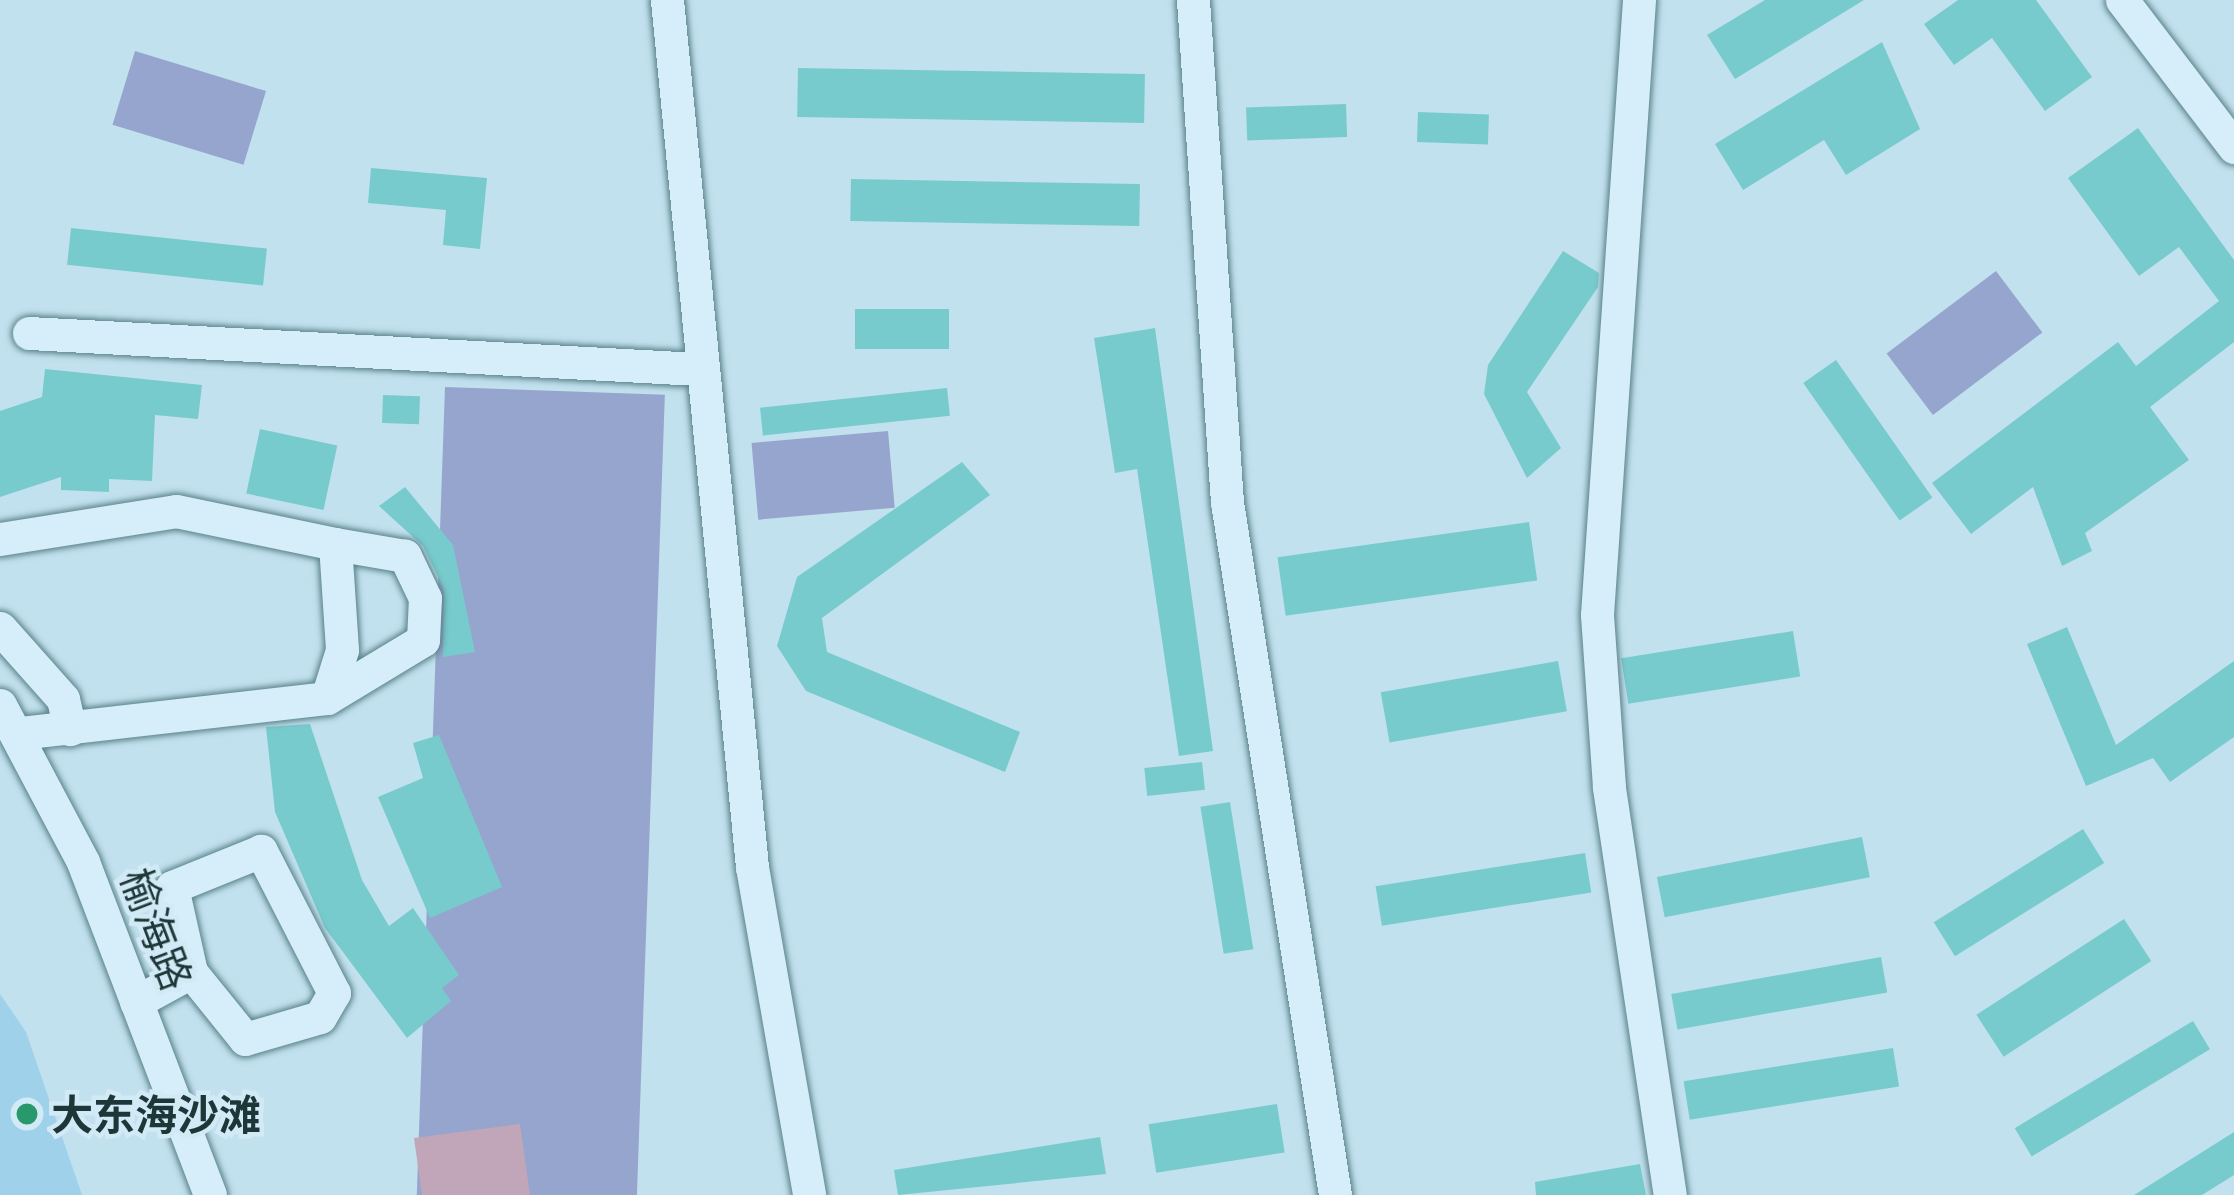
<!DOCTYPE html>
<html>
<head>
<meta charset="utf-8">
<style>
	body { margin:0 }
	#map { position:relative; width:2234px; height:1195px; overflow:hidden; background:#c2e1ee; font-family:"Noto Serif","Noto Sans SC",serif }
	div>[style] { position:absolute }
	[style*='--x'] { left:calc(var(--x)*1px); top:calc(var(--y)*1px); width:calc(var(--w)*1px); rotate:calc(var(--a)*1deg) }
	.green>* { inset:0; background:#96a5cd; transform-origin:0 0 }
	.sand>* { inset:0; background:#9fd1eb }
	.water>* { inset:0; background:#c1a5b8 }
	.building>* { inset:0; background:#78cbcd; transform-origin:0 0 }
	.roads { filter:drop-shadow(0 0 3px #598289) drop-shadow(0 0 3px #598289) }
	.minor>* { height:33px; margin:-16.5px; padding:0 16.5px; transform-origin:16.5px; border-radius:16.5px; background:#d6eef9 }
	.dots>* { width:33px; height:33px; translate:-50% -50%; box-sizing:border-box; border:6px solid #d2eaf6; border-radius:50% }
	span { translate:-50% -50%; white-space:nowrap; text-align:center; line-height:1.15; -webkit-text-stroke:9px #d2eaf6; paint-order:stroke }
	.street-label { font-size:42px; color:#1d3638 }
	.poi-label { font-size:42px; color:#1d3638; font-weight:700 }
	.left { translate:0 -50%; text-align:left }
</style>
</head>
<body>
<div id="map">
	<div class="green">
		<i style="left:135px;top:51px;width:137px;height:77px;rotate:17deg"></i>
		<i style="left:1996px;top:271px;width:77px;height:137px;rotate:53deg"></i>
		<i style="left:445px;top:387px;width:220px;height:817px;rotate:2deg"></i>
		<i style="left:888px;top:431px;width:77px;height:137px;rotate:85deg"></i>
	</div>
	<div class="sand">
		<i style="clip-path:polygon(0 994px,26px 1032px,82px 1195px,0 1195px)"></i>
	</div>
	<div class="water">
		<i style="clip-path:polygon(520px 1124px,530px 1195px,422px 1195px,414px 1138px)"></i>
	</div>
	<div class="building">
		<i style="clip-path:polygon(1765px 0,1864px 0,1735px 79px,1707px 35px)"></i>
		<i style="clip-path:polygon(1958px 0,2036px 0,2092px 77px,2045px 111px,1992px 38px,1954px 65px,1924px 24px)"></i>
		<i style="clip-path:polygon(1882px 42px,1920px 129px,1846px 175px,1824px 140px,1743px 190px,1715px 144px)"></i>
		<i style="left:798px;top:68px;width:347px;height:49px;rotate:1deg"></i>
		<i style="left:1346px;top:104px;width:33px;height:100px;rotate:88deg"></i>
		<i style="left:1418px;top:112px;width:71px;height:30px;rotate:2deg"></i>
		<i style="clip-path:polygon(2138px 128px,2234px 260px,2234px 342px,2150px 407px,2189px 460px,2085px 533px,2092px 551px,2062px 566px,2033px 487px,1971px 534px,1932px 483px,2118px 342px,2136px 366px,2219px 301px,2179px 247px,2139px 276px,2068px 178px)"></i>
		<i style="clip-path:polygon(371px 168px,487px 178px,480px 249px,443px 245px,446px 210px,368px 203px)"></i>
		<i style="left:851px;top:179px;width:289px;height:42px;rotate:1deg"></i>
		<i style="left:71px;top:228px;width:197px;height:37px;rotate:6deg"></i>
		<i style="clip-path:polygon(1563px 251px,1599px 273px,1598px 287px,1527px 392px,1561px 448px,1527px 478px,1484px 394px,1488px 365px)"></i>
		<i style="left:949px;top:309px;width:40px;height:94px;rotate:90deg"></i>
		<i style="clip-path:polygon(1155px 328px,1213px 751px,1179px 756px,1137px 469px,1115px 473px,1094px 338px)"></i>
		<i style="left:1836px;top:360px;width:168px;height:40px;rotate:55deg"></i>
		<i style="clip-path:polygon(45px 369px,202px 385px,198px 419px,155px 415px,152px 481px,109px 479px,109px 492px,61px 490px,61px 477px,0 497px,0 411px,42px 397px)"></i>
		<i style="left:947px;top:388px;width:28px;height:188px;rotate:84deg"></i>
		<i style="left:383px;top:395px;width:37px;height:28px;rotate:2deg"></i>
		<i style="left:260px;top:429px;width:79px;height:66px;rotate:12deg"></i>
		<i style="clip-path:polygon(962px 462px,990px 495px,822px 618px,827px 652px,1020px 732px,1005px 772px,806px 691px,777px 646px,797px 577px)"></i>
		<i style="clip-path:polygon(405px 487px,453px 545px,475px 652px,443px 657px,444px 589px,423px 546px,379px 506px)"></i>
		<i style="left:1529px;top:522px;width:59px;height:254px;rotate:82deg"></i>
		<i style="clip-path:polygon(2067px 627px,2116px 745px,2234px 661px,2234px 737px,2170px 782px,2153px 758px,2086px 786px,2027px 644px)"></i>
		<i style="left:1793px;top:631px;width:46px;height:174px;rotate:81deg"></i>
		<i style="left:1558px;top:661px;width:51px;height:180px;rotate:80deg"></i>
		<i style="clip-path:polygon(310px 724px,362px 880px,389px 926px,413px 908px,459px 975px,442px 988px,451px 1001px,407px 1038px,325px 928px,275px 812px,266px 727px)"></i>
		<i style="clip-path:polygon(439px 735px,502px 887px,430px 918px,378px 797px,423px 778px,413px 743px)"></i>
		<i style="left:1202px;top:762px;width:28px;height:58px;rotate:84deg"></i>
		<i style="left:1230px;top:802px;width:149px;height:30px;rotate:81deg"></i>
		<i style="left:2083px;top:829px;width:40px;height:176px;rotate:58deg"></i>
		<i style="left:1862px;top:837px;width:41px;height:209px;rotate:79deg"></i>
		<i style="left:1585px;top:853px;width:40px;height:212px;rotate:81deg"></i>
		<i style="left:2124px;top:919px;width:50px;height:176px;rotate:57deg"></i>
		<i style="left:1881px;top:957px;width:36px;height:213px;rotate:80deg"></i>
		<i style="left:2193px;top:1021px;width:33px;height:208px;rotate:59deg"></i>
		<i style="left:1893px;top:1048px;width:39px;height:212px;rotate:81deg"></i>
		<i style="left:1277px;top:1104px;width:49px;height:130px;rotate:81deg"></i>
		<i style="clip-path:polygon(2234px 1132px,2234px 1175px,2202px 1195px,2134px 1195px)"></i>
		<i style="clip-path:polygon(1100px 1137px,1106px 1174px,898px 1195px,894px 1170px)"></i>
		<i style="clip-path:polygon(1640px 1164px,1646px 1195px,1536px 1195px,1535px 1182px)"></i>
	</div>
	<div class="roads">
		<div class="minor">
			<i style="--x:667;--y:0;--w:871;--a:84.4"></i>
			<i style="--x:752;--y:867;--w:333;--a:80.1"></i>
			<i style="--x:1193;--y:0;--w:503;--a:86.13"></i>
			<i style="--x:1227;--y:502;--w:701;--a:81.14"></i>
			<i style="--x:1639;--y:0;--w:616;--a:93.91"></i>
			<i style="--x:1597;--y:615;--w:173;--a:86"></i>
			<i style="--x:1609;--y:788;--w:412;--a:81.5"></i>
			<i style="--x:2122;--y:0;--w:185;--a:52.7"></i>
			<i style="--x:29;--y:333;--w:670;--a:3.08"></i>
			<i style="--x:0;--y:539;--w:178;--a:-9"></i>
			<i style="--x:176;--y:511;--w:162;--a:11.7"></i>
			<i style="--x:335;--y:544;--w:106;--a:86.2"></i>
			<i style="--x:342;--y:650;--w:50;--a:107.4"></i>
			<i style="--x:327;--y:698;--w:309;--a:173.5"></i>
			<i style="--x:0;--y:628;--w:95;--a:48.4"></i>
			<i style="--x:63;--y:699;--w:31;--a:77"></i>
			<i style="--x:327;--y:698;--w:112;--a:-31.1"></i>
			<i style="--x:423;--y:640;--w:42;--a:-87.3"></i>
			<i style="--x:425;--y:598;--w:47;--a:-115.5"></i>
			<i style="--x:405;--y:556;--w:71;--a:-170.3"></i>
			<i style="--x:0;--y:705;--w:178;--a:62.1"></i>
			<i style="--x:83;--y:862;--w:356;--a:69.1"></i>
			<i style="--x:136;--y:1002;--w:63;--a:-28.6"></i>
			<i style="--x:191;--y:972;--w:86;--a:51.1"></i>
			<i style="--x:245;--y:1039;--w:78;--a:-16.3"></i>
			<i style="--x:320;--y:1017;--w:28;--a:-60"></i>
			<i style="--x:334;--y:993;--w:160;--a:-117.2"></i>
			<i style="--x:261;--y:851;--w:96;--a:158"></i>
			<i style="--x:172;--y:887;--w:87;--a:77.4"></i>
		</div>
	</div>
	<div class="dots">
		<i style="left:27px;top:1114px;background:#29986c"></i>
	</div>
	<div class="street-label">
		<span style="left:157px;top:929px;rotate:69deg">榆海路</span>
	</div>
	<div class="poi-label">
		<span class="left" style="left:51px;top:1114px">大东海沙滩</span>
	</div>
</div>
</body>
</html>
